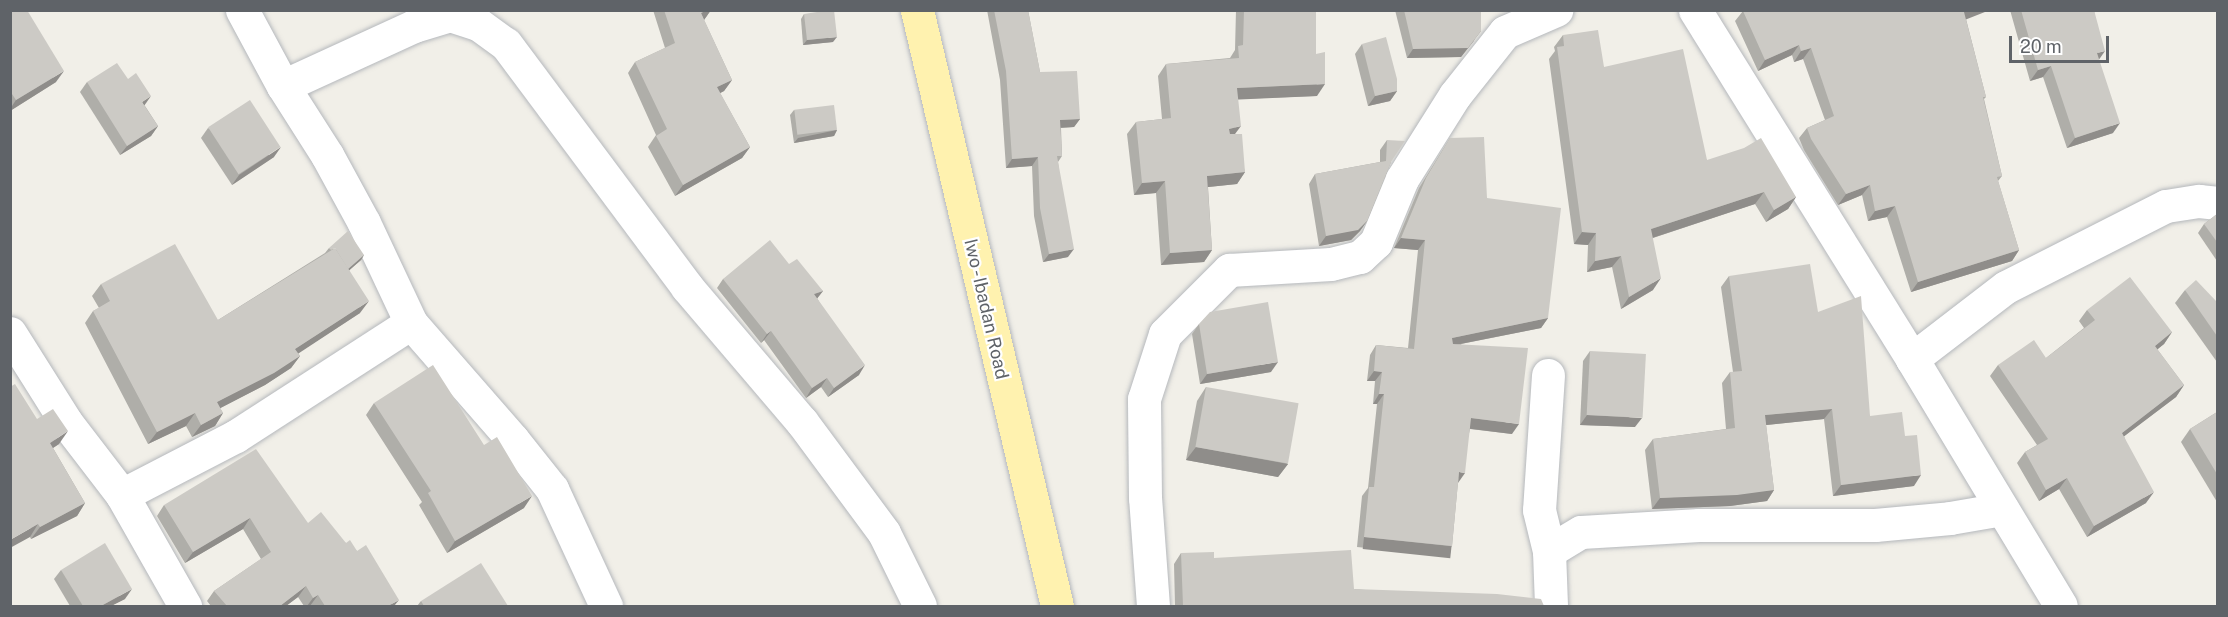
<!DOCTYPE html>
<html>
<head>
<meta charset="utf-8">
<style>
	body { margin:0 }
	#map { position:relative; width:2228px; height:617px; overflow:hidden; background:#f1efe8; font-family:"Public Sans",sans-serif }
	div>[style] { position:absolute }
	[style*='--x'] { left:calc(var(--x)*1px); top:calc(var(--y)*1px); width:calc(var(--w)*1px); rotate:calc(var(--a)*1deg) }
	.roads { filter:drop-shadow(0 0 2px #b5b8bc) drop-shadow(0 0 2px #b5b8bc) }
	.minor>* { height:33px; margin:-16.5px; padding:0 16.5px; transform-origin:16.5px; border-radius:16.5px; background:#fff }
	.major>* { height:33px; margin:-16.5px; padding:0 16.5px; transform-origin:16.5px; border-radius:16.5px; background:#fff2af }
	.wall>* { inset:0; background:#afaea9 }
	.shaded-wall>* { inset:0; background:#8f8d8a; transform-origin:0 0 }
	.building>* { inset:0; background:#cccac5; transform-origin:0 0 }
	span { translate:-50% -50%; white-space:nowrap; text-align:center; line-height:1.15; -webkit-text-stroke:4.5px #fff; paint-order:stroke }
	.street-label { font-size:18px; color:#5f6368 }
	.frame { position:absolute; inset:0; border:12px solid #5f6368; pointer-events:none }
	.scale { position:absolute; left:2009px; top:36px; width:100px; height:27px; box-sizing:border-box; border:3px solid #5f6368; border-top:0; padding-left:8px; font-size:18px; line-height:21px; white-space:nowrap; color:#5f6368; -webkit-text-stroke:4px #fff; paint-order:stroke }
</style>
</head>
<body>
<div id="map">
	<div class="roads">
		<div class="minor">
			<i style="--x:242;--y:10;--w:86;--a:61.7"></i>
			<i style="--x:283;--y:86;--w:82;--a:57.5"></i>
			<i style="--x:327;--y:155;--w:77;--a:61.4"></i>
			<i style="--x:364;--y:223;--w:110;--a:64.8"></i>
			<i style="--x:411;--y:323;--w:155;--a:48.9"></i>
			<i style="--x:513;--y:440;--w:63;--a:51.5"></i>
			<i style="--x:552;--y:489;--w:129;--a:65.2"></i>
			<i style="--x:1695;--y:10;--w:411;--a:58.1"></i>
			<i style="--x:1912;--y:359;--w:288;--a:58.9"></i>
			<i style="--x:283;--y:86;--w:144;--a:-24.6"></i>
			<i style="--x:414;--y:26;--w:38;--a:-17"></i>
			<i style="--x:450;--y:15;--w:29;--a:18"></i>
			<i style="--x:478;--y:24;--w:34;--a:36"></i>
			<i style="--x:506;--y:44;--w:303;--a:53.3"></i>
			<i style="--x:687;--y:287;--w:177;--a:49.6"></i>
			<i style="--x:802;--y:422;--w:138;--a:53.5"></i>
			<i style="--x:884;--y:533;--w:81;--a:63.7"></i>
			<i style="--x:10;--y:333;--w:105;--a:57.8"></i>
			<i style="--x:66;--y:422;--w:92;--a:52.5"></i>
			<i style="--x:122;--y:495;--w:128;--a:60.4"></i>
			<i style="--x:1912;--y:359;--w:118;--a:-37.5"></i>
			<i style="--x:2006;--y:287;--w:179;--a:-26.9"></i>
			<i style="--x:2166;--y:206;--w:33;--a:-9"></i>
			<i style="--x:2199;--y:201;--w:19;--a:6"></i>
			<i style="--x:1548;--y:375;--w:135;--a:93.8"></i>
			<i style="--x:1539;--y:510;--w:42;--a:76.3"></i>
			<i style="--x:1549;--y:551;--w:55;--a:87.9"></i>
			<i style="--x:122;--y:495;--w:128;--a:-27.4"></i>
			<i style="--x:236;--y:436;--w:208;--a:-32.9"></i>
			<i style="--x:1549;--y:551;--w:37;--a:-31"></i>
			<i style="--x:1581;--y:532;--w:118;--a:-3.4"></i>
			<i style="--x:1699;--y:525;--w:176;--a:0"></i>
			<i style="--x:1875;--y:525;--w:75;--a:-5.3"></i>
			<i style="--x:1950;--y:518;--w:53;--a:-9.8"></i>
			<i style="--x:1153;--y:606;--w:108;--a:-94.2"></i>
			<i style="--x:1145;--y:498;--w:99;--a:-90.6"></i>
			<i style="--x:1144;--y:399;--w:68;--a:-72.1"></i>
			<i style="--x:1165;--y:334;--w:91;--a:-45"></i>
			<i style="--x:1229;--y:270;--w:102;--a:-3.4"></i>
			<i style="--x:1331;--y:264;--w:30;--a:-14"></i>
			<i style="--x:1360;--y:257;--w:22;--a:-43"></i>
			<i style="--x:1376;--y:242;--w:68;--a:-67.6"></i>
			<i style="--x:1402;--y:179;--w:99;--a:-57.8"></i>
			<i style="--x:1455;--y:95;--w:80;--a:-51.6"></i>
			<i style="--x:1505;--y:32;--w:56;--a:-23.3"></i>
		</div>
		<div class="major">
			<i style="--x:917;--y:10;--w:612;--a:76.78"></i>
		</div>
	</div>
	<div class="wall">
		<i style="clip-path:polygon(10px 10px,56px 82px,10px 111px)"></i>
		<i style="clip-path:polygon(653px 10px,711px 10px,704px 20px,732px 80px,724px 91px,720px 93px,750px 147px,742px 158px,675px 196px,648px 147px,656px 135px,628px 73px,635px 62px,665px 48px)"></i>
		<i style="clip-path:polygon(987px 10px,1028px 10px,1040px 72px,1080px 119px,1074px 127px,1061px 128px,1062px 156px,1058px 162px,1068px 257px,1043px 262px,1034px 216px,1032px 166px,1006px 168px,1000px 80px)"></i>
		<i style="clip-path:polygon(1236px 10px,1316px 10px,1316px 54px,1317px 96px,1238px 99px,1235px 134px,1245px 172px,1237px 184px,1208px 187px,1212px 250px,1204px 262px,1161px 265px,1156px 193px,1134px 195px,1127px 134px,1136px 122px,1162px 119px,1158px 76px,1166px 64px,1230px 58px,1235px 50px)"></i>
		<i style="clip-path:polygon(1395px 10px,1481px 10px,1474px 41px,1461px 57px,1407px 58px)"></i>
		<i style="clip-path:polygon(2010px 10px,2094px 10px,2099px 60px,2113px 133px,2067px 148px,2043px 77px,2030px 81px)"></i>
		<i style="clip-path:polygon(1743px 11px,1966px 19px,1986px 97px,1984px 99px,2002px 176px,1998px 181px,2019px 250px,2012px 261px,1911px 292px,1887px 217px,1868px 221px,1862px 195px,1838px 205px,1804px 150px,1799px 138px,1807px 128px,1825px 120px,1803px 59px,1794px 62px,1792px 55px,1758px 71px,1735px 21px)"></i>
		<i style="clip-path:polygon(804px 14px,833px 42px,803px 45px,801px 19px)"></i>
		<i style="clip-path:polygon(1563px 35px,1604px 67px,1707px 160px,1796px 197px,1788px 209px,1766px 222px,1755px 204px,1653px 238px,1653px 290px,1621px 309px,1612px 267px,1587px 272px,1588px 245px,1574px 244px,1549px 59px,1555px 51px,1554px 47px)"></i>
		<i style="clip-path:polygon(1362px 44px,1397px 91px,1390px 101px,1368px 106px,1355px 54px)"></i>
		<i style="clip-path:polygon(87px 82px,145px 106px,158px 126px,151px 136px,120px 155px,80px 92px)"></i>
		<i style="clip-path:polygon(794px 110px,837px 130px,834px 136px,794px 143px,790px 115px)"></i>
		<i style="clip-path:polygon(208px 128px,274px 157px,232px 185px,201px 138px)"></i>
		<i style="clip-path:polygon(1450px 138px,1487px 198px,1548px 318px,1541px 328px,1461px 344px,1512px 434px,1470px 429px,1458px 482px,1452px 546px,1445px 556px,1357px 547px,1362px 496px,1368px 488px,1377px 404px,1373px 404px,1375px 381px,1367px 381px,1370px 355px,1376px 345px,1408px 348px,1418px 250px,1394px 248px,1419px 188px)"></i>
		<i style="clip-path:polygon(1387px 140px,1391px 162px,1367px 221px,1360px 231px,1351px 240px,1319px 246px,1309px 184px,1315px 174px,1380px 162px,1380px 150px)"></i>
		<i style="clip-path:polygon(2217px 214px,2217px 261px,2198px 233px,2204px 224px)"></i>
		<i style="clip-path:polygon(329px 248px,364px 255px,361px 260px,349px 270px,360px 313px,298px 353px,300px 356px,291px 368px,265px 385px,220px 408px,223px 413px,215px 426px,192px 437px,186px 426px,148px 444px,85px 323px,93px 311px,99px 308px,92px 296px,101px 284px,218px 320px,325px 253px)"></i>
		<i style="clip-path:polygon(789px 264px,823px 291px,817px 298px,859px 375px,828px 397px,821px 387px,806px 398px,764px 340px,761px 343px,717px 288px,723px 279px)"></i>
		<i style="clip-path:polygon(1729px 276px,1818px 312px,1870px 416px,1905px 436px,1914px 486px,1833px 496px,1824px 419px,1766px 425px,1774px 490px,1767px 501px,1730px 506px,1652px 509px,1645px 450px,1653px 439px,1726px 429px,1722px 383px,1730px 372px,1733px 372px,1721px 287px)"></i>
		<i style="clip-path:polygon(2185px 290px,2217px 302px,2217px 362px,2175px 303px)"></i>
		<i style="clip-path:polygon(2087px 310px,2172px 332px,2164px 344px,2157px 349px,2184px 385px,2176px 397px,2124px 436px,2146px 503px,2087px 537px,2059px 489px,2039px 501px,2017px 463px,2025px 452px,2037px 445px,1990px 376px,1998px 365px,2046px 358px,2084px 328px,2079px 321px)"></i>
		<i style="clip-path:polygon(1199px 324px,1271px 372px,1200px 384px,1192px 334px)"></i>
		<i style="clip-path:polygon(1590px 351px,1635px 427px,1580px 425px,1583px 361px)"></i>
		<i style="clip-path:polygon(1206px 387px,1288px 464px,1278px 477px,1186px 460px,1197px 401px)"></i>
		<i style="clip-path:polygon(374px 403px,524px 508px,447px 553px,419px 505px,422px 502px,366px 415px)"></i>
		<i style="clip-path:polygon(2217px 412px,2217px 502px,2181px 442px,2190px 429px)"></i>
		<i style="clip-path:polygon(37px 419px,59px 444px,53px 448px,85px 503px,77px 516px,31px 539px,30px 537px)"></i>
		<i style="clip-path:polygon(164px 505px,308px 523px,346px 543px,357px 551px,394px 606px,304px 606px,298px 597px,286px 606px,211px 606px,207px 601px,214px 591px,261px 559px,243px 529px,185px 563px,157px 516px)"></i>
		<i style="clip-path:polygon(1181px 553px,1214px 558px,1354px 589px,1544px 606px,1175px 606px,1174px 564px)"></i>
		<i style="clip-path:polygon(61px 570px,125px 599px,111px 606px,70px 606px,54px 579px)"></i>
		<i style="clip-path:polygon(421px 601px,508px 606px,417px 606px)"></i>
	</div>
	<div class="shaded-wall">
		<i style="clip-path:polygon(707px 10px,711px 10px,704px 20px,701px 13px)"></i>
		<i style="clip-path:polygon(1969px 10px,1990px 10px,1957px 23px,1964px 12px)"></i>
		<i style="clip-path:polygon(1481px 31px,1461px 57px,1407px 58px,1413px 49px)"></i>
		<i style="clip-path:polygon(837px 37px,833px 42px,803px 45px,807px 40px)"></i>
		<i style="clip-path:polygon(1799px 45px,1792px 55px,1758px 71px,1765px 60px)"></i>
		<i style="clip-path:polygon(1811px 48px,1803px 59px,1794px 62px,1801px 51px)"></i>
		<i style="clip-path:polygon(2105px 51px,2098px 61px,2097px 53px)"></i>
		<i style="clip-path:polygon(2051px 66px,2043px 77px,2030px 81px,2038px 70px)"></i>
		<i style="clip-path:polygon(64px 71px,56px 82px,10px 111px,10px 109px,16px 100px)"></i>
		<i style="clip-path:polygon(732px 80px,724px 91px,709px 99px,717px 87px)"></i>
		<i style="clip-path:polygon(1325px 84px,1317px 96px,1228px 100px,1237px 88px)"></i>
		<i style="clip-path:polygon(1397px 91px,1390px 101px,1368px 106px,1375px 96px)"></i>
		<i style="clip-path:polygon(151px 96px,144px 106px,142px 102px)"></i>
		<i style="clip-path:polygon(1080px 119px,1074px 127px,1055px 128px,1060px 120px)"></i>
		<i style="clip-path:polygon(2120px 123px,2113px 133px,2067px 148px,2075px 138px)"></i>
		<i style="clip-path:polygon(158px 126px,151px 136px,120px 155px,127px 146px)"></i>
		<i style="clip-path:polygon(1241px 126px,1232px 138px,1221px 141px,1229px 129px)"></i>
		<i style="clip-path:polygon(837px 130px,834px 136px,794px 143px,798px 138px)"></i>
		<i style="clip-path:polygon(281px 147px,274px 157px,232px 185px,239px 175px)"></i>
		<i style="clip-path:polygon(750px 147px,742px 158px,675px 196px,683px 185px)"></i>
		<i style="clip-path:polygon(1038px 157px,1032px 166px,1006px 168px,1012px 159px)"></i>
		<i style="clip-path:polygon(1245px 172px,1237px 184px,1199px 188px,1207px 176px)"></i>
		<i style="clip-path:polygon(1165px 181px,1156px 193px,1134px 195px,1142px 183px)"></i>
		<i style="clip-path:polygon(1870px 185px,1862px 195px,1838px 205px,1846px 194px)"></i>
		<i style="clip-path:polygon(1764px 192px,1755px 204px,1643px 241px,1651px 229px)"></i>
		<i style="clip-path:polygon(1796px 197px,1788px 209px,1766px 222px,1774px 210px)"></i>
		<i style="clip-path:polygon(1895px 206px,1887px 217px,1868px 221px,1875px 211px)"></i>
		<i style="clip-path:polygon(1367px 221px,1360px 231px,1351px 240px,1319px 246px,1326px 236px)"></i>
		<i style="clip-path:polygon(1582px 232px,1596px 233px,1588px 245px,1574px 244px)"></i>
		<i style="clip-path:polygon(1401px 238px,1425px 240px,1418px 250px,1394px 248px)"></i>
		<i style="clip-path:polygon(1074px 249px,1068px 257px,1043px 262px,1049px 254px)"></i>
		<i style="clip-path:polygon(1212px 250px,1204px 262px,1161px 265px,1170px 253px)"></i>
		<i style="clip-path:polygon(2019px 250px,2012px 261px,1911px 292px,1918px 282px)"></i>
		<i style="clip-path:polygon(364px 255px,361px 260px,344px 275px,347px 270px)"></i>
		<i style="clip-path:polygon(1621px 256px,1612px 267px,1587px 272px,1595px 261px)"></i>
		<i style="clip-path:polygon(1661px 278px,1653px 290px,1621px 309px,1629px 297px)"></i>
		<i style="clip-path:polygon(823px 291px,816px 300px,814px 294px)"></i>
		<i style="clip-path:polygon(369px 301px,360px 313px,287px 361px,295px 349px)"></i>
		<i style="clip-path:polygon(1548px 318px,1541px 328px,1445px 347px,1452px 338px)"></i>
		<i style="clip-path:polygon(771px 331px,764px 340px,761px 343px,767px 334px)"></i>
		<i style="clip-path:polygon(2172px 332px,2164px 344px,2147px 358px,2155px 346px)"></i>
		<i style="clip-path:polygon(300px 356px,291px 368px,265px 385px,209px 414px,217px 402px)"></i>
		<i style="clip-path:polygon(1278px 362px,1271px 372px,1200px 384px,1207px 374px)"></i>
		<i style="clip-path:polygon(865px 365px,859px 375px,828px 397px,834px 388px)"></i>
		<i style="clip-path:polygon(1374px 371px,1382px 372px,1375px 381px,1367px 381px)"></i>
		<i style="clip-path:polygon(827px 378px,821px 387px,806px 398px,812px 388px)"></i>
		<i style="clip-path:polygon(2184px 385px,2176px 397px,2114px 444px,2122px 433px)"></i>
		<i style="clip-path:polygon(1379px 394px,1384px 394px,1377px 404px,1373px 404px)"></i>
		<i style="clip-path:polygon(1832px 409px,1824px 419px,1757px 426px,1765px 415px)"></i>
		<i style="clip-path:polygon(195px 413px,186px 426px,148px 444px,157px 432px)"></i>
		<i style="clip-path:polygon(223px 413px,215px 426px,192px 437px,201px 425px)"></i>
		<i style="clip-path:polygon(1587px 415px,1642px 418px,1635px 427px,1580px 425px)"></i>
		<i style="clip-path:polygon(1471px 418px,1519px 424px,1512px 434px,1464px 428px)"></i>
		<i style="clip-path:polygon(68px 431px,59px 444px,42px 455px,50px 443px)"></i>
		<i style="clip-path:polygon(1196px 447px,1288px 464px,1278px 477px,1186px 460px)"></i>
		<i style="clip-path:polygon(1459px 472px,1465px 473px,1458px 483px)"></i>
		<i style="clip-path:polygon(1921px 475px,1914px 486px,1833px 496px,1841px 485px)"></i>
		<i style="clip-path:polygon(2067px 478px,2059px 489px,2039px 501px,2046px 490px)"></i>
		<i style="clip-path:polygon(1774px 490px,1767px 501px,1730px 506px,1652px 509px,1660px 498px)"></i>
		<i style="clip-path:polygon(2154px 492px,2146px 503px,2087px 537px,2094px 526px)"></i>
		<i style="clip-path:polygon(532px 496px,524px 508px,447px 553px,455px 541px)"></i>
		<i style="clip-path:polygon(85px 503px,77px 516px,31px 539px,40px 527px)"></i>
		<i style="clip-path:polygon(250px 518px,243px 529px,185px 563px,193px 552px)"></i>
		<i style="clip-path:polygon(38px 524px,30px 537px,10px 548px,10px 540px)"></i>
		<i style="left:1364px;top:537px;width:88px;height:12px;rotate:6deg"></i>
		<i style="clip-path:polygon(306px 586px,298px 597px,286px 606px,280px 606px)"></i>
		<i style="clip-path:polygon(132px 589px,125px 599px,111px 606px,101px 606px)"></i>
		<i style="clip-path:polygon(318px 595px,310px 606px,307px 606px,313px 598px)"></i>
		<i style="clip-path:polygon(399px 600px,394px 606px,388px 606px)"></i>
	</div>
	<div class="building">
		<i style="clip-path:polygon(10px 10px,27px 10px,64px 71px,16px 100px,10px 91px)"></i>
		<i style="clip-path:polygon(664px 10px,707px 10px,701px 13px,732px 80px,717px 87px,750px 147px,683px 185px,656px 136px,667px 129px,635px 62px,675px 43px)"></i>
		<i style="clip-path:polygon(830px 10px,834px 10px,837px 37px,807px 40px,804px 14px)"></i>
		<i style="clip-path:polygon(994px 10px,1028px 10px,1040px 72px,1077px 71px,1080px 119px,1060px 120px,1062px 156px,1057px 156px,1074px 249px,1049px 254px,1040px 208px,1038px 157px,1012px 159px,1006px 71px)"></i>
		<i style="clip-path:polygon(1244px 10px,1316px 10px,1316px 54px,1325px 52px,1325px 84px,1237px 88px,1241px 126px,1229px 129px,1230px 134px,1242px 134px,1245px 172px,1207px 176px,1212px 250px,1170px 253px,1165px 181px,1142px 183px,1136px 122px,1171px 118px,1166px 64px,1239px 58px,1238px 46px,1243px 45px)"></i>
		<i style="clip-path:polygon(1404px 10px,1481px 10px,1481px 31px,1468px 48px,1413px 49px)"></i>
		<i style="clip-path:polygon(1969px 10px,1964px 12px,1986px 97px,1983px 97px,2002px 176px,1997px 177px,2019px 250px,1918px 282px,1895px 206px,1875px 211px,1870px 185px,1846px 194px,1811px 139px,1807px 128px,1834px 116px,1811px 48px,1801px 51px,1799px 45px,1765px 60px,1743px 11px)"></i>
		<i style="clip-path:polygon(2021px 10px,2094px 10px,2105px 51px,2097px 53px,2120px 123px,2075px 138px,2051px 66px,2038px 70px)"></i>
		<i style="clip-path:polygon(1598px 30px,1604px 67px,1683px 49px,1707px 160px,1744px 148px,1761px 138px,1796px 197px,1774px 210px,1764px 192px,1651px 229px,1661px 278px,1629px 297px,1621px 256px,1595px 261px,1596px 233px,1582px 232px,1557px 47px,1564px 46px,1563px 35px)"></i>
		<i style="clip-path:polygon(1386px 37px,1397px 79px,1397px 91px,1375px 96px,1362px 44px)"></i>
		<i style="clip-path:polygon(117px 63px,128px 79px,136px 73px,151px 96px,142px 102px,158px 126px,127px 146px,87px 82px)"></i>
		<i style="left:250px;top:100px;width:56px;height:50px;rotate:57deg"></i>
		<i style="left:834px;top:105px;width:25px;height:40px;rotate:83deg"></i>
		<i style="clip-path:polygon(1484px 137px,1487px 198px,1561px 208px,1548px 318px,1452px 338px,1453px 344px,1528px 348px,1519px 424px,1471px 418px,1465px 473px,1459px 472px,1452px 546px,1364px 537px,1369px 487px,1374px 487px,1384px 394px,1379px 394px,1382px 372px,1374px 371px,1376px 345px,1414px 349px,1425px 240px,1401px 238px,1426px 178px,1450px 138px)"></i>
		<i style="clip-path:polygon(1387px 140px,1405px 141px,1391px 162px,1367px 221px,1358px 230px,1326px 236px,1315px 174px,1386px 161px)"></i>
		<i style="clip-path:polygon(2217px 214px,2217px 242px,2204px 224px)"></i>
		<i style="clip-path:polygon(348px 231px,364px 255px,348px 269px,335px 248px,331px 250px,329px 248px)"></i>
		<i style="clip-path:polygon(770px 240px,789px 264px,797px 259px,823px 291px,814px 294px,865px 365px,834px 388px,827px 378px,812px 388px,771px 331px,767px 334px,723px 279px)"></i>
		<i style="clip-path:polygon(175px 244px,218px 320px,335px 248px,369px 301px,295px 349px,300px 356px,274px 373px,217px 402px,223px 413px,201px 425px,195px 413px,157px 432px,93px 311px,110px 301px,101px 284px)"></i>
		<i style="clip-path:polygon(1810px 264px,1818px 312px,1861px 296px,1870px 416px,1902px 412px,1905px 436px,1917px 435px,1921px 475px,1841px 485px,1832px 409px,1765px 415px,1774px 490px,1737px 495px,1660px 498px,1653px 439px,1735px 428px,1730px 372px,1742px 371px,1729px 276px)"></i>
		<i style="clip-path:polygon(2130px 277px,2172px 332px,2155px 346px,2184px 385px,2122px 433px,2154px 492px,2094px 526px,2067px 478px,2046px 490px,2025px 452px,2048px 439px,1998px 365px,2034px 340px,2046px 358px,2095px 320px,2087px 310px)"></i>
		<i style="clip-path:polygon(2196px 280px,2217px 302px,2217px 336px,2185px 290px)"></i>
		<i style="clip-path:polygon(1268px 302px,1278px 362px,1207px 374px,1199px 324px,1210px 312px)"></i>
		<i style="left:1590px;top:351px;width:56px;height:64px;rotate:3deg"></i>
		<i style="clip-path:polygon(433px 365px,484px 445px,497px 437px,532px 496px,455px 541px,428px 493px,431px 491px,374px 403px)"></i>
		<i style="clip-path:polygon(15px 384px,37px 419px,53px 409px,68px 431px,50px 443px,85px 503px,40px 527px,38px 524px,10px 540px,10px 387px)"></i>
		<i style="left:1206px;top:387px;width:94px;height:61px;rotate:10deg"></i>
		<i style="clip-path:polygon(2217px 412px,2217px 474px,2190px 429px)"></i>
		<i style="clip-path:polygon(256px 449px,308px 523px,321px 512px,346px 543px,350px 540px,357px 551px,366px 545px,399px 600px,388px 606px,325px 606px,318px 595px,313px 598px,306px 586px,280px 606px,227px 606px,214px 591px,271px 552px,250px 518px,193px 552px,164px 505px)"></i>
		<i style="clip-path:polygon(105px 543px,132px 589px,101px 606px,83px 606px,61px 570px)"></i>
		<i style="clip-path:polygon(1351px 550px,1354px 589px,1497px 594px,1541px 599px,1544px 606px,1183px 606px,1181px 553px,1214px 552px,1214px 558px)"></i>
		<i style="clip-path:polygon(481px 563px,508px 606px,424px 606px,421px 601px)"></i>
	</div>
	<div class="street-label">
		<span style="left:986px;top:309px;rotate:77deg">Iwo - Ibadan Road</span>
	</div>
	<div class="frame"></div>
	<div class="scale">20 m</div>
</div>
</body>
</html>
